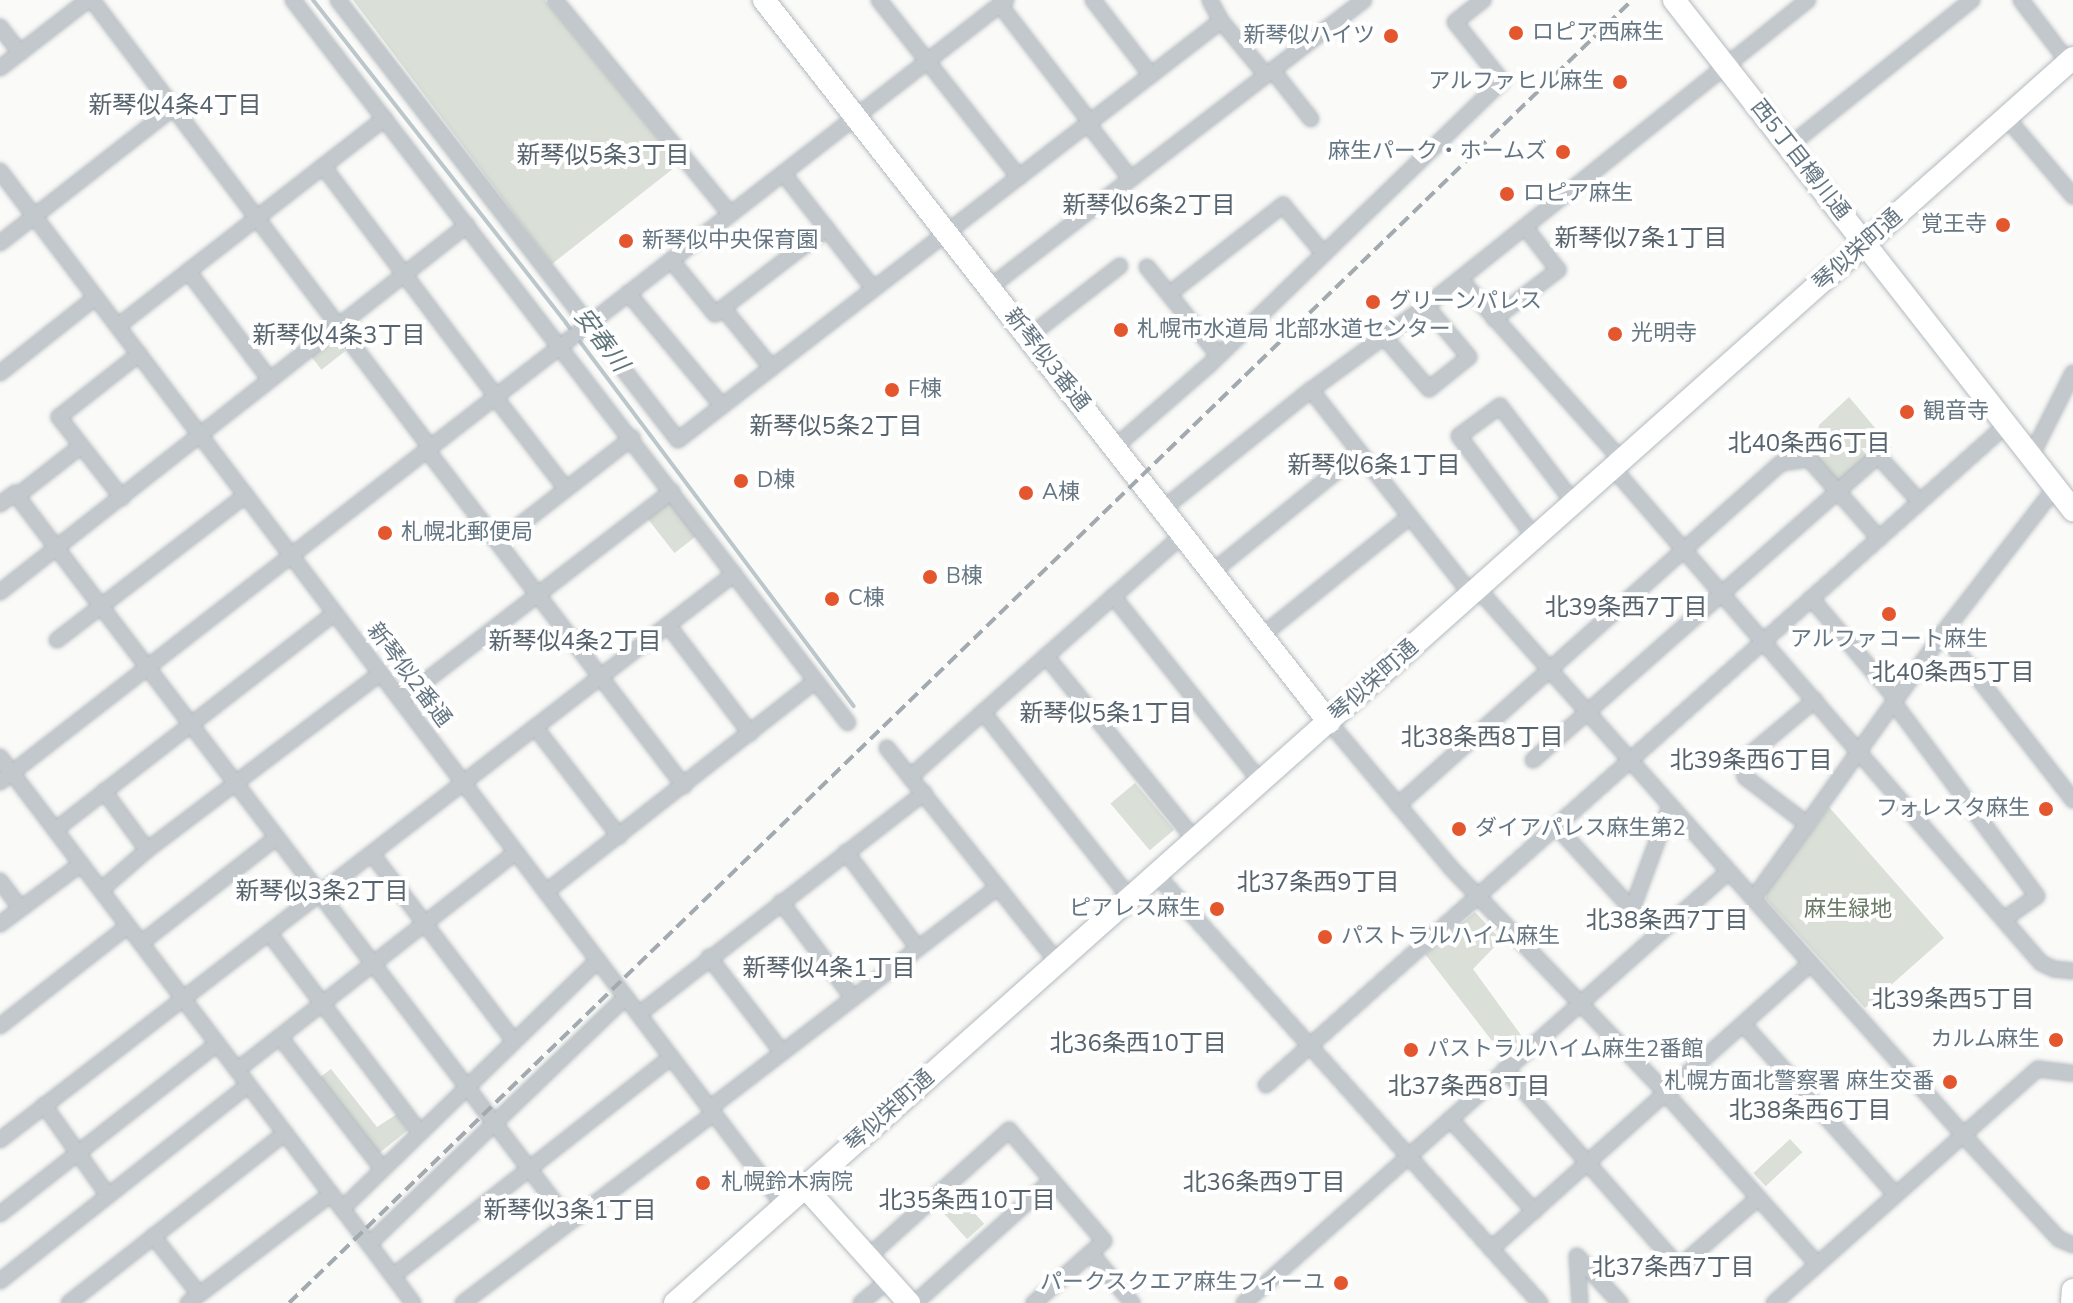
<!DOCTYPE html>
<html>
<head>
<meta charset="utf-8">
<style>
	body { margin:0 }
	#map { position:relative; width:2073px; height:1303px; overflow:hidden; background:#fafaf8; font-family:"Nunito Sans","Noto Sans JP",sans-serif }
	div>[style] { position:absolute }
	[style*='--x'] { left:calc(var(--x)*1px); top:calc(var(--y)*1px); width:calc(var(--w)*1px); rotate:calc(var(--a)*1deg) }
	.green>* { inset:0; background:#dadfd7; transform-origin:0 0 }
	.stream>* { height:4px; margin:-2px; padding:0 2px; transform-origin:2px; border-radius:2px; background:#bbc7cb }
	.roads { filter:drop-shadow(0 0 2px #b3babf) drop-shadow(0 0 2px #b3babf) }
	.street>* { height:14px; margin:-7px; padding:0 7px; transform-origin:7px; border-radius:7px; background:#c3c8cc }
	.secondary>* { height:22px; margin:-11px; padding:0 11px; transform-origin:11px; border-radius:11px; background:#fff }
	.rail>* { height:4px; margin-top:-2px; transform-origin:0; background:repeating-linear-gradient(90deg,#a2aab0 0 12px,transparent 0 18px) }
	.dots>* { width:22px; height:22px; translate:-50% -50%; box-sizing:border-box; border:4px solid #fff; border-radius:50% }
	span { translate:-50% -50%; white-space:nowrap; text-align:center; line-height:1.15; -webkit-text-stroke:8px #fff; paint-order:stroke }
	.poi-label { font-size:22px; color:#657683 }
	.left { translate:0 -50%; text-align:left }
	.right { translate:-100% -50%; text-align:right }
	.street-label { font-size:22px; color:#657683 }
	.park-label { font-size:22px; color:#687a64 }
	.neighbourhood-label { font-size:24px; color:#57646e }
	.water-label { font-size:24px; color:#60757c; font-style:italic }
</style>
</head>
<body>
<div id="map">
	<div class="green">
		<i style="clip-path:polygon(353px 0,545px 0,679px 164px,552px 264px)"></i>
		<i style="left:334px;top:337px;width:18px;height:30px;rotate:52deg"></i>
		<i style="clip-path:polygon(1849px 397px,1892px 448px,1861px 448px,1867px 456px,1837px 483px,1811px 455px,1848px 450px,1813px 451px,1819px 425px)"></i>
		<i style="left:669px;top:499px;width:46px;height:29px;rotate:52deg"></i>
		<i style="left:1135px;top:783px;width:61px;height:32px;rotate:50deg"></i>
		<i style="clip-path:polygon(1829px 807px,1944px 938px,1865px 1008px,1766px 899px,1766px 893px)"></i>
		<i style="clip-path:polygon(1475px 912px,1501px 940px,1473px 969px,1526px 1042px,1506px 1059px,1425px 954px)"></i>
		<i style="clip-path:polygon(331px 1069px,377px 1127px,397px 1114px,408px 1130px,378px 1154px,319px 1078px)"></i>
		<i style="left:1790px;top:1139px;width:18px;height:50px;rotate:47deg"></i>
		<i style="left:952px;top:1188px;width:48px;height:23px;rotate:48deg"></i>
	</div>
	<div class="stream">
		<i style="--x:313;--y:0;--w:410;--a:51.9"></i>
		<i style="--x:566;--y:323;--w:479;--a:53.1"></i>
	</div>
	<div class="roads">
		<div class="street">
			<i style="--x:92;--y:0;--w:560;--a:52.91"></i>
			<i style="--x:293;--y:0;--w:911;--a:52.49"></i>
			<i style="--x:338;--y:0;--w:556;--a:52.31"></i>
			<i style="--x:678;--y:440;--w:686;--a:-37.66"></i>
			<i style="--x:1221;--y:21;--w:24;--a:-118"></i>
			<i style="--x:555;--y:0;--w:276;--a:50.7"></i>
			<i style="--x:879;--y:0;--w:226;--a:51.7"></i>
			<i style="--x:1093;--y:0;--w:95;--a:52.3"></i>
			<i style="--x:2021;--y:0;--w:78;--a:52.8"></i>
			<i style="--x:1000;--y:5;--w:148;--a:52.4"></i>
			<i style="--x:1221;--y:21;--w:70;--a:50.2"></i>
			<i style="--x:0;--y:27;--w:33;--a:52"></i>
			<i style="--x:0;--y:68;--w:111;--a:-37.7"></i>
			<i style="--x:1273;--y:71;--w:61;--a:51.6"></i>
			<i style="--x:2006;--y:117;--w:104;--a:49.7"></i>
			<i style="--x:1088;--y:124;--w:68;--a:52.1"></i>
			<i style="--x:1789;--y:146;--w:234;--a:-38.6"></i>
			<i style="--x:323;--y:166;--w:288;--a:53.1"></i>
			<i style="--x:0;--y:171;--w:1298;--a:52.86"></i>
			<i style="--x:783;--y:173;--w:146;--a:52"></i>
			<i style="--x:0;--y:243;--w:219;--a:-38"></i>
			<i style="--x:671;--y:260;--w:70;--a:50.8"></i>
			<i style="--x:715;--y:314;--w:141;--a:-37.5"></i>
			<i style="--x:1147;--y:267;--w:113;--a:51.1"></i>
			<i style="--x:188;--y:271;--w:136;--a:53"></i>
			<i style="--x:1460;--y:279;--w:244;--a:48.3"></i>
			<i style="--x:990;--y:287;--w:471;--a:-37.5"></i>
			<i style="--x:628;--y:293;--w:147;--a:50.2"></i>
			<i style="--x:1169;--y:294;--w:145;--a:-38"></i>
			<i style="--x:1283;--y:205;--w:62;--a:50.2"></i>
			<i style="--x:723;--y:308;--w:76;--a:50.9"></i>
			<i style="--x:1494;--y:319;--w:81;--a:-37.4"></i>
			<i style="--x:1558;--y:270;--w:54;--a:-127.5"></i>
			<i style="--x:118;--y:326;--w:338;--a:-37.9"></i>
			<i style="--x:1028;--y:337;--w:116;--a:-37.7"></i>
			<i style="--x:1385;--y:338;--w:67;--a:49.2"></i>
			<i style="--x:1429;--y:389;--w:51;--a:-38.7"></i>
			<i style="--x:1469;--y:357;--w:67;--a:-130.1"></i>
			<i style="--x:0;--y:373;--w:122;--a:-38.4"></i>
			<i style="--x:1311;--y:390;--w:259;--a:51.9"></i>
			<i style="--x:495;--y:397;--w:116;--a:52.3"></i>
			<i style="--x:1115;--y:447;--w:123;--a:-41.1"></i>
			<i style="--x:1208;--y:366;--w:409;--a:-44.1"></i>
			<i style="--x:1502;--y:81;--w:75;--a:-128.5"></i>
			<i style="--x:1455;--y:22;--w:36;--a:-38"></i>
			<i style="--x:427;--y:450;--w:423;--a:52.6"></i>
			<i style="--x:2031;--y:456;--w:93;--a:-63.2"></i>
			<i style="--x:1613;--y:468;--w:654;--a:49.15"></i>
			<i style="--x:2041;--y:963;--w:14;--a:25"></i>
			<i style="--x:2054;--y:969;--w:19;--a:6"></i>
			<i style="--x:17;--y:496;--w:81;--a:-38"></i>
			<i style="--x:122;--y:498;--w:103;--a:-127.9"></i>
			<i style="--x:59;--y:417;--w:102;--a:-38.2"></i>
			<i style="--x:0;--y:504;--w:19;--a:-36"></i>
			<i style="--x:15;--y:493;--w:4;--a:56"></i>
			<i style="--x:17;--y:496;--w:911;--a:52.72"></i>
			<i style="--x:1164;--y:508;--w:189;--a:-38.8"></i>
			<i style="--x:1311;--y:390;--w:142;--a:-36.1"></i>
			<i style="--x:1426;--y:306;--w:489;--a:-38.7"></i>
			<i style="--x:1535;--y:538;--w:127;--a:-126.7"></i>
			<i style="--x:1459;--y:436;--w:51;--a:-36.2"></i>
			<i style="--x:1500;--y:406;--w:122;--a:52.7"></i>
			<i style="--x:498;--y:542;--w:170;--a:-37.8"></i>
			<i style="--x:1211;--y:573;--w:191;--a:-39"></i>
			<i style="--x:1478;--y:589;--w:748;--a:48.36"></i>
			<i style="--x:1975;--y:1148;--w:124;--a:47.3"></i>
			<i style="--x:2059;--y:1239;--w:15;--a:23"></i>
			<i style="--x:0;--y:592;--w:594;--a:-38.16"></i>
			<i style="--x:1113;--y:596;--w:238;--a:51.5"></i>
			<i style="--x:1811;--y:598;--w:132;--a:49.9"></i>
			<i style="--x:668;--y:625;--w:136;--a:52.8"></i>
			<i style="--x:1943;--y:633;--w:212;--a:52.1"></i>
			<i style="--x:1260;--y:637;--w:191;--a:-38.8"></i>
			<i style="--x:57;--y:640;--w:238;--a:-37.5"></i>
			<i style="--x:1046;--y:656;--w:237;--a:51"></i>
			<i style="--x:401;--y:700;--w:342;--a:-37.6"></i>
			<i style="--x:1815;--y:700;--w:95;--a:140.1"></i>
			<i style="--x:1742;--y:761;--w:16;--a:79"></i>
			<i style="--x:1745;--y:777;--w:78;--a:37.2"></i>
			<i style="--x:1807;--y:824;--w:234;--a:-54.5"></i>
			<i style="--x:1943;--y:633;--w:185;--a:-52.3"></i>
			<i style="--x:1894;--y:703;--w:240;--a:53.5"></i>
			<i style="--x:2037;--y:896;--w:40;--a:145.1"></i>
			<i style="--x:983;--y:712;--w:237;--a:51.7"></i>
			<i style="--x:1329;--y:722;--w:190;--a:50.1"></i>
			<i style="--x:1451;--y:868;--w:303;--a:46.3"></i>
			<i style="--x:1660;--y:1087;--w:235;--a:48.4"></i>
			<i style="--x:535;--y:727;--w:138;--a:52.4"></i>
			<i style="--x:887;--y:748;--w:275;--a:51.5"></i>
			<i style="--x:0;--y:757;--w:611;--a:52.85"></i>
			<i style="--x:1533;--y:760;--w:460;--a:-41.4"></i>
			<i style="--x:1878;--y:456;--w:61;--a:47.7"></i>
			<i style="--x:910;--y:777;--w:365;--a:-41.6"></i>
			<i style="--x:0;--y:782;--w:1274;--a:-37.86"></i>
			<i style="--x:104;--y:791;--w:73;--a:53.9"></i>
			<i style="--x:1398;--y:805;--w:513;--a:-41.76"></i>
			<i style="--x:1781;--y:463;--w:28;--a:-8"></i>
			<i style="--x:1809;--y:459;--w:106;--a:48.5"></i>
			<i style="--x:1557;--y:827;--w:111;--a:47.6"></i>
			<i style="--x:1632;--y:909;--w:110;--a:-69.7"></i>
			<i style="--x:55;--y:830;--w:354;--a:-37.8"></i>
			<i style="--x:846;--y:852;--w:119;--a:53.2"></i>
			<i style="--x:372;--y:854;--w:233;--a:52.8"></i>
			<i style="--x:1156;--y:874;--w:576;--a:48.17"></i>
			<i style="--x:0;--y:881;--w:34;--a:53"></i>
			<i style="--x:101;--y:890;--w:61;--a:-41"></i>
			<i style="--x:147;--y:850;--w:293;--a:-37.1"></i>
			<i style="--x:546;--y:892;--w:342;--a:-38.1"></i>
			<i style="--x:1753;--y:899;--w:92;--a:-54.2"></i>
			<i style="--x:781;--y:902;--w:119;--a:53.2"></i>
			<i style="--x:0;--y:924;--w:101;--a:-36.5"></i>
			<i style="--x:269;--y:933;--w:248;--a:52.9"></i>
			<i style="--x:141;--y:943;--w:172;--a:-37.9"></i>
			<i style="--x:709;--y:957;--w:118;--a:52.5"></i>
			<i style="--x:639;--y:1014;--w:361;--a:-37.8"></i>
			<i style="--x:1743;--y:1024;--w:227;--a:48.2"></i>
			<i style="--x:0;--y:1026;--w:162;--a:-38"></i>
			<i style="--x:280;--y:1037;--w:165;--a:52.2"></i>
			<i style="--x:1505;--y:1069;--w:264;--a:48.7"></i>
			<i style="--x:1679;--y:1267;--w:105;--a:-41.1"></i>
			<i style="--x:237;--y:1070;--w:354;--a:-38"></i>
			<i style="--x:1266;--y:1085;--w:992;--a:-41.73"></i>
			<i style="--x:44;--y:1105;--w:109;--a:54.7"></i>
			<i style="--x:710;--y:1108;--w:363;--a:-37.5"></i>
			<i style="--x:1450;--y:1119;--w:125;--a:47.6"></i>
			<i style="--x:0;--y:1140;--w:927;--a:-37.64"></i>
			<i style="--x:342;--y:1209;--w:357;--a:-44.2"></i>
			<i style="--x:0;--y:1214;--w:276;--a:-38.1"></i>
			<i style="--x:153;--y:1236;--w:74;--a:51.6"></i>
			<i style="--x:1491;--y:1249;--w:428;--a:-41.8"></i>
			<i style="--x:1091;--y:1253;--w:65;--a:50.6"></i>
			<i style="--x:868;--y:1257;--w:190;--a:-42"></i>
			<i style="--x:1009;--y:1130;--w:146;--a:49.4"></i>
			<i style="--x:1104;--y:1241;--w:94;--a:138.5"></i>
			<i style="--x:393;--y:1276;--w:354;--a:-38.2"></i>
			<i style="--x:0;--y:1281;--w:316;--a:-38.3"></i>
			<i style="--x:69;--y:1303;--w:275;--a:-38.2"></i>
			<i style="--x:188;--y:1303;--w:180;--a:-37.3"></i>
			<i style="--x:413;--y:1303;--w:74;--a:-126.7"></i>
			<i style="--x:369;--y:1244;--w:356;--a:-43.9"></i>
			<i style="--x:463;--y:1303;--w:315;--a:-37.1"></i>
			<i style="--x:861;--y:1303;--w:35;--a:-40"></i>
			<i style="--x:915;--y:1303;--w:184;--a:-41.9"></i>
			<i style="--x:1244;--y:1303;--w:648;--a:-41.68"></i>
			<i style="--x:1580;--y:1303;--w:47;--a:-93.7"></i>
			<i style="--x:1577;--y:1256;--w:64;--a:47.5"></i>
			<i style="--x:1774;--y:1303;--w:353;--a:-41.6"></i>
			<i style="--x:2038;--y:1069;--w:35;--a:7"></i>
		</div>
		<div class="secondary">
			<i style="--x:764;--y:0;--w:917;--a:51.96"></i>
			<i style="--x:1674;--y:0;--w:648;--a:51.96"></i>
			<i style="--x:805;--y:1187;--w:156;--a:48.1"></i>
			<i style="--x:675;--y:1303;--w:1872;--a:-41.69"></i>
			<i style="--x:2072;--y:1303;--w:13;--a:-86"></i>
		</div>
	</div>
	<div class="rail">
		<i style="--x:289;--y:1303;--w:1871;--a:-44.13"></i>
	</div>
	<div class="dots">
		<i style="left:1516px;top:33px;background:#e4572e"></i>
		<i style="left:1391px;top:36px;background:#e4572e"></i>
		<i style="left:1620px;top:82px;background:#e4572e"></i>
		<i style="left:1563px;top:152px;background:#e4572e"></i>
		<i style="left:1507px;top:194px;background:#e4572e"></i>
		<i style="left:2003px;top:225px;background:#e4572e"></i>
		<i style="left:626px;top:241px;background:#e4572e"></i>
		<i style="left:1373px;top:302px;background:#e4572e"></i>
		<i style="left:1121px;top:330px;background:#e4572e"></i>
		<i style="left:1615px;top:334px;background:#e4572e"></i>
		<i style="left:892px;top:390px;background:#e4572e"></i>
		<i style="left:1907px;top:412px;background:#e4572e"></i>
		<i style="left:741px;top:481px;background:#e4572e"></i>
		<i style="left:1026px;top:493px;background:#e4572e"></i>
		<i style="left:385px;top:533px;background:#e4572e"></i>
		<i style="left:930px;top:577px;background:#e4572e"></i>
		<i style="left:832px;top:599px;background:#e4572e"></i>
		<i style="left:1889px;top:614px;background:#e4572e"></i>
		<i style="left:2046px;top:809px;background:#e4572e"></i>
		<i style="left:1459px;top:829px;background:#e4572e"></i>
		<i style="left:1217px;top:909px;background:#e4572e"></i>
		<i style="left:1325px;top:937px;background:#e4572e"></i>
		<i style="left:2056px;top:1040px;background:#e4572e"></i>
		<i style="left:1411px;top:1050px;background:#e4572e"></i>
		<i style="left:1950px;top:1082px;background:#e4572e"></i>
		<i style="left:703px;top:1183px;background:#e4572e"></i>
		<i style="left:1341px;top:1283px;background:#e4572e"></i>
	</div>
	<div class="poi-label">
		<span class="left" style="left:1532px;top:33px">ロピア西麻生</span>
		<span class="right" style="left:1375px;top:36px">新琴似ハイツ</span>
		<span class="right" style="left:1604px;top:82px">アルファヒル麻生</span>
		<span class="right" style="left:1547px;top:152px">麻生パーク・ホームズ</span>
		<span class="left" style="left:1523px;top:194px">ロピア麻生</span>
		<span class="right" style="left:1987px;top:225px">覚王寺</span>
		<span class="left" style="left:642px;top:241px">新琴似中央保育園</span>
		<span class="left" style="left:1389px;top:302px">グリーンパレス</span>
		<span class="left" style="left:1137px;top:330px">札幌市水道局 北部水道センター</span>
		<span class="left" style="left:1631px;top:334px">光明寺</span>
		<span class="left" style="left:908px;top:390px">F棟</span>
		<span class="left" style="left:1923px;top:412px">観音寺</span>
		<span class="left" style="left:757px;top:481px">D棟</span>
		<span class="left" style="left:1042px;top:493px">A棟</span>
		<span class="left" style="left:401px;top:533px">札幌北郵便局</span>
		<span class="left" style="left:946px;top:577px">B棟</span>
		<span class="left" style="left:848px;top:599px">C棟</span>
		<span style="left:1889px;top:640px">アルファコート麻生</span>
		<span class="right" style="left:2030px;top:809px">フォレスタ麻生</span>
		<span class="left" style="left:1475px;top:829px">ダイアパレス麻生第2</span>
		<span class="right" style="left:1201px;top:909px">ピアレス麻生</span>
		<span class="left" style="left:1341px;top:937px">パストラルハイム麻生</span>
		<span class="right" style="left:2040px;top:1040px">カルム麻生</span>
		<span class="left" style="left:1427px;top:1050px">パストラルハイム麻生2番館</span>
		<span class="right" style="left:1934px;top:1082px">札幌方面北警察署 麻生交番</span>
		<span class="left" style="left:721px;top:1183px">札幌鈴木病院</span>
		<span class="right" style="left:1325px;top:1283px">パークスクエア麻生フィーユ</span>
	</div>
	<div class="street-label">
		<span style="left:1800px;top:160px;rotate:52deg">西5丁目樽川通</span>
		<span style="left:1858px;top:250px;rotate:-42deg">琴似栄町通</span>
		<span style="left:1047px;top:360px;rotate:52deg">新琴似3番通</span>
		<span style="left:409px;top:675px;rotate:53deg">新琴似2番通</span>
		<span style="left:1374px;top:681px;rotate:-42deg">琴似栄町通</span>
		<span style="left:890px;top:1111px;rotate:-42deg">琴似栄町通</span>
	</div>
	<div class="park-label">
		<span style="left:1848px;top:910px">麻生緑地</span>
	</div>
	<div class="neighbourhood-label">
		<span style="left:175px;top:106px">新琴似4条4丁目</span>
		<span style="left:603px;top:156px">新琴似5条3丁目</span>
		<span style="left:1149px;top:206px">新琴似6条2丁目</span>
		<span style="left:1641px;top:239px">新琴似7条1丁目</span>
		<span style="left:339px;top:336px">新琴似4条3丁目</span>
		<span style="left:836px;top:427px">新琴似5条2丁目</span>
		<span style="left:1809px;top:444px">北40条西6丁目</span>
		<span style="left:1374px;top:466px">新琴似6条1丁目</span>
		<span style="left:1626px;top:608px">北39条西7丁目</span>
		<span style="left:575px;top:642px">新琴似4条2丁目</span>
		<span style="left:1953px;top:673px">北40条西5丁目</span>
		<span style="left:1106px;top:714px">新琴似5条1丁目</span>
		<span style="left:1482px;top:738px">北38条西8丁目</span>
		<span style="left:1751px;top:761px">北39条西6丁目</span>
		<span style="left:1318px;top:883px">北37条西9丁目</span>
		<span style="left:322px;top:892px">新琴似3条2丁目</span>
		<span style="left:1667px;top:921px">北38条西7丁目</span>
		<span style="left:829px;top:969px">新琴似4条1丁目</span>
		<span style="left:1953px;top:1000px">北39条西5丁目</span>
		<span style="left:1138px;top:1044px">北36条西10丁目</span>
		<span style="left:1469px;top:1087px">北37条西8丁目</span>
		<span style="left:1810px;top:1111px">北38条西6丁目</span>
		<span style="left:1264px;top:1183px">北36条西9丁目</span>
		<span style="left:967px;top:1201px">北35条西10丁目</span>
		<span style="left:570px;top:1211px">新琴似3条1丁目</span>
		<span style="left:1673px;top:1268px">北37条西7丁目</span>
	</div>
	<div class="water-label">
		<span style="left:601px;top:340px;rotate:53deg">安春川</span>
	</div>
</div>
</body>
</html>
